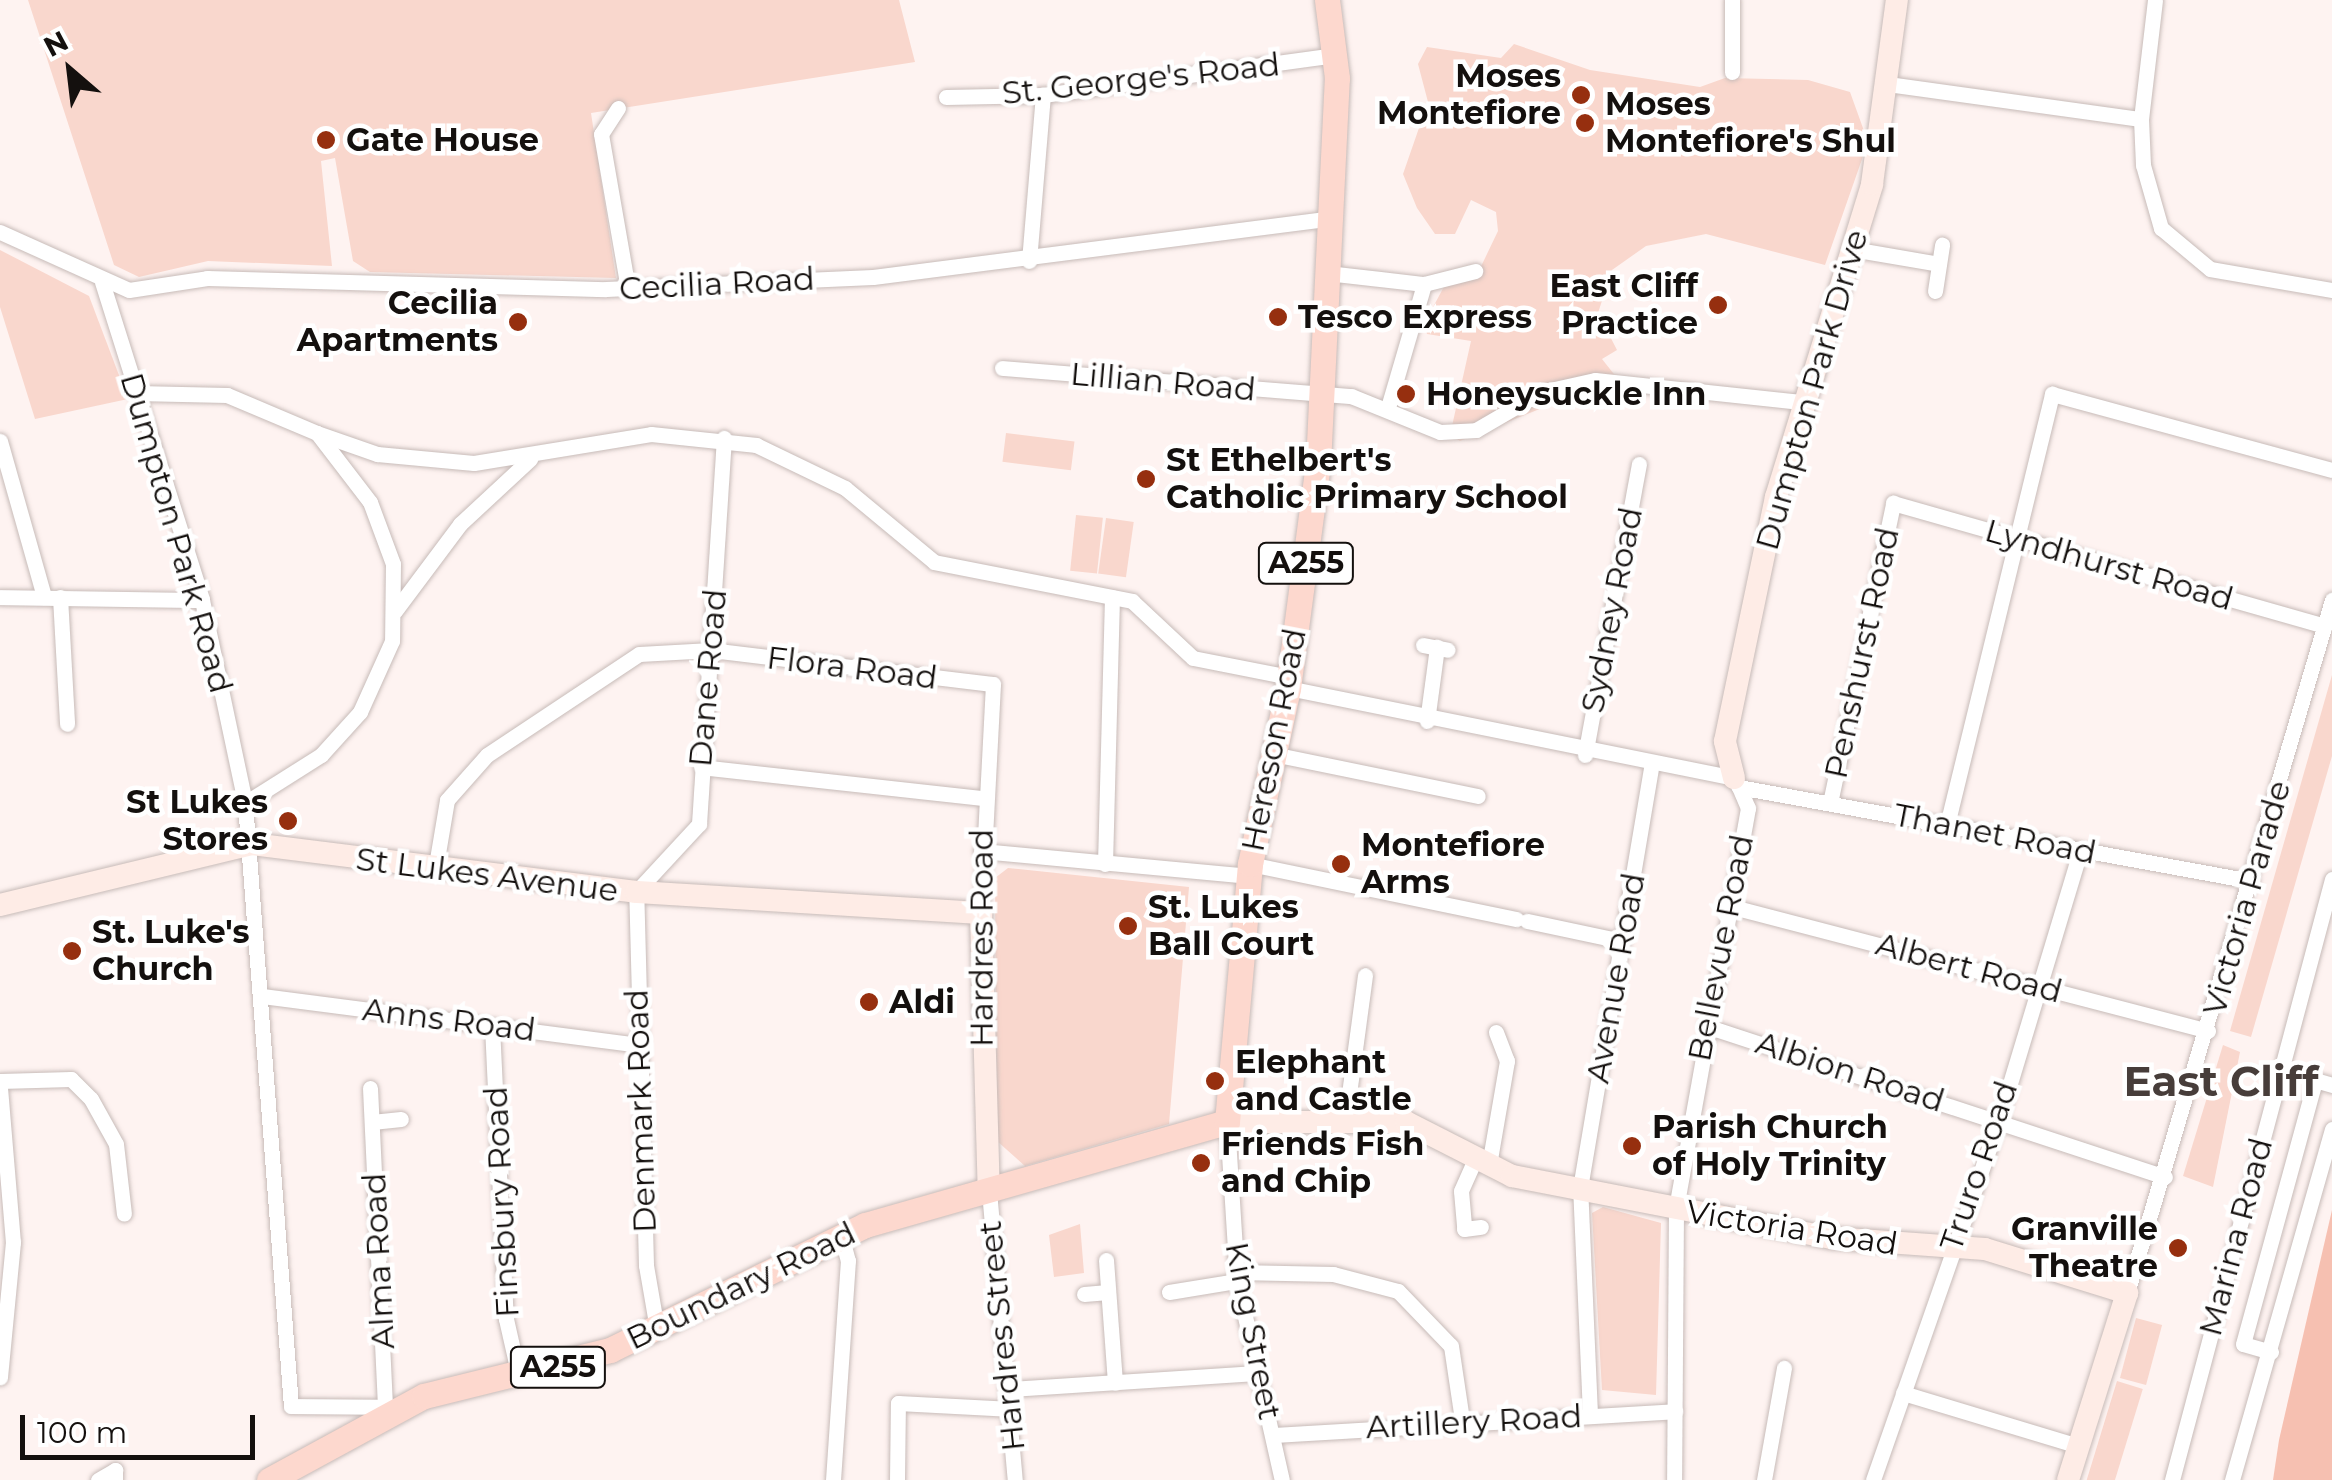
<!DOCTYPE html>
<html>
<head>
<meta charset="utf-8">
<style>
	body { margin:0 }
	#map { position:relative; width:2332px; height:1480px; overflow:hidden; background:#fef3f1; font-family:Montserrat,sans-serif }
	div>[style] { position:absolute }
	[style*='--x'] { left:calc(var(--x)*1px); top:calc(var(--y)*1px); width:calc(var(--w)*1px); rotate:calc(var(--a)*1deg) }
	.green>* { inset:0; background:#f9d7cd; transform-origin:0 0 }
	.water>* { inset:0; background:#f6c0b1 }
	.roads { filter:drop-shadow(0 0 2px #c7bbb8) drop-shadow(0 0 2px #c7bbb8) }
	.street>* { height:15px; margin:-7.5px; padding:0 7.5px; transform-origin:7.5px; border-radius:7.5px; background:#fff }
	.secondary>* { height:22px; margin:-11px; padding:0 11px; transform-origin:11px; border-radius:11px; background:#feece6 }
	.primary>* { height:25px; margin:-12.5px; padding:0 12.5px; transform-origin:12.5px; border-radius:12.5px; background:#fdd8ce }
	.dots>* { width:28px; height:28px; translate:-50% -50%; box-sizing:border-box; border:5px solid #fff; border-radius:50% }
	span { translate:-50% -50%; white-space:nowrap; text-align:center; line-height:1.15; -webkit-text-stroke:9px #fff; paint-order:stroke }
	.shield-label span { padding:2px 8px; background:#fff; border:2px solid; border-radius:8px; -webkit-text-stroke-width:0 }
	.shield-label { font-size:30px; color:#14100e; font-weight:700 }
	.poi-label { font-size:32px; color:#14100e; font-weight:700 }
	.right { translate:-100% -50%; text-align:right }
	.left { translate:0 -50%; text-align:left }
	.street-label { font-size:32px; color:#14100e }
	.district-label { font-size:42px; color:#473d3a; font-weight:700 }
	.north { position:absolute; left:20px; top:20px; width:100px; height:100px; -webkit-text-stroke:8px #fff; paint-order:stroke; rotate:332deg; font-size:28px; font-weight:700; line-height:40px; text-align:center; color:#14100e }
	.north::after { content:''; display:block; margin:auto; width:35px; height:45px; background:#14100e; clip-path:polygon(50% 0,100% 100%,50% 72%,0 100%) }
	.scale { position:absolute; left:20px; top:1415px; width:235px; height:45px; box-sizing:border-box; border:5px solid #14100e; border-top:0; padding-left:12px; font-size:30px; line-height:35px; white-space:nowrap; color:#14100e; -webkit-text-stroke:8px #fff; paint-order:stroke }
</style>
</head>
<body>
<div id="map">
	<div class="green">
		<i style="clip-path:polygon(28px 0,899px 0,915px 62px,591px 113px,616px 278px,370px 272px,353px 261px,335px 158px,321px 161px,332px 266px,208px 261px,139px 277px,114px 265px)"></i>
		<i style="clip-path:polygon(1514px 44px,1590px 70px,1700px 87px,1725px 78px,1808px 80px,1850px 92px,1868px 142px,1825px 265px,1706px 234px,1646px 246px,1612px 270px,1598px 313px,1617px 350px,1602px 359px,1617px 378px,1460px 441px,1450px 435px,1471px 341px,1427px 334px,1424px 324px,1447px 281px,1475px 279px,1498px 231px,1496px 212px,1471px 200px,1455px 234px,1435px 234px,1417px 208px,1403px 174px,1428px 102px,1418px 64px,1427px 47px,1501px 58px)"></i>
		<i style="clip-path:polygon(0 250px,89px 296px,128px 399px,35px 419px,0 307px)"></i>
		<i style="left:1006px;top:433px;width:69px;height:29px;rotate:7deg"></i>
		<i style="left:1076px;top:515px;width:27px;height:56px;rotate:6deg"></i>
		<i style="left:1106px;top:518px;width:28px;height:56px;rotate:8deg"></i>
		<i style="clip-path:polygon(2332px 675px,2332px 756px,2251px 1037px,2230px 1031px)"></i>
		<i style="clip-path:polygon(1008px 868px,1189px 887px,1169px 1124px,1025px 1166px,997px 1141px,995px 878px)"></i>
		<i style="clip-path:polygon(2223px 1045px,2240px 1052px,2213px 1187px,2183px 1176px)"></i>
		<i style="clip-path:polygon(1603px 1207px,1661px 1223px,1656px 1395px,1602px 1390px,1592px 1213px)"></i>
		<i style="clip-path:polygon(1080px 1224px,1084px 1273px,1054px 1277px,1049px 1235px)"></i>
		<i style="left:2136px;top:1318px;width:27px;height:62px;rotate:15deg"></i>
		<i style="left:2117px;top:1381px;width:27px;height:104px;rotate:17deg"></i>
	</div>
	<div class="water">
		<i style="clip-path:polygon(2332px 1210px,2332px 1480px,2273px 1480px,2279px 1440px)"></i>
	</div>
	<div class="roads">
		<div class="street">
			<i style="--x:2155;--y:0;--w:120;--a:96.7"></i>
			<i style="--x:2141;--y:119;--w:46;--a:87.5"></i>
			<i style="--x:2143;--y:165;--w:66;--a:74.1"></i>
			<i style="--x:2161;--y:228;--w:64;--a:39.9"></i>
			<i style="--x:2210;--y:269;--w:124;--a:9.8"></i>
			<i style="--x:1732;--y:72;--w:72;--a:-90"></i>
			<i style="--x:1888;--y:84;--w:255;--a:7.9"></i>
			<i style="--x:946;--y:97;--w:97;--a:-1.2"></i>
			<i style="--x:1043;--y:95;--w:295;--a:-7.8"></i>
			<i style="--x:618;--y:108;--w:31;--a:123"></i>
			<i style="--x:601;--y:134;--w:156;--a:80.1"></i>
			<i style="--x:0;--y:232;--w:141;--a:24.2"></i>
			<i style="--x:129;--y:290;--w:79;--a:-8.7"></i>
			<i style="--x:207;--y:278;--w:399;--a:1.6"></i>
			<i style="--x:606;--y:289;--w:267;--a:-2.6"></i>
			<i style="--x:873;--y:277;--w:462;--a:-7.3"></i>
			<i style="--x:1852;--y:249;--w:88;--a:9.8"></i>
			<i style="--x:1029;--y:261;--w:167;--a:-85.2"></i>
			<i style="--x:1327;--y:273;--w:98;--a:6.5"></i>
			<i style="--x:1424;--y:284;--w:53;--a:-14.3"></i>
			<i style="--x:102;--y:282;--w:333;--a:72.5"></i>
			<i style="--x:202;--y:600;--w:208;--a:78"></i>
			<i style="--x:245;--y:803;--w:605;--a:85.64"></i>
			<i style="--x:291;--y:1406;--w:114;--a:0.5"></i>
			<i style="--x:1935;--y:291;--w:47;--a:-81.3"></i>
			<i style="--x:1002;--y:368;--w:350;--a:4.6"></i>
			<i style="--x:1351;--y:396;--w:96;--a:22"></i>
			<i style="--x:1440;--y:432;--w:36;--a:-3"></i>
			<i style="--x:1476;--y:430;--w:75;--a:-30.3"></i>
			<i style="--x:1541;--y:392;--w:55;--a:-12.5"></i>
			<i style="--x:1595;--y:380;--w:207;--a:6.1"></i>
			<i style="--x:136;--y:393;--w:91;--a:1.3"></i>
			<i style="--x:227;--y:395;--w:98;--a:22.9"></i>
			<i style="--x:317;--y:433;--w:87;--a:52.5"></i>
			<i style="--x:370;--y:502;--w:66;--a:69.6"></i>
			<i style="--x:393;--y:564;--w:77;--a:90.7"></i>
			<i style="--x:392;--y:641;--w:78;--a:114.3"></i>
			<i style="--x:360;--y:712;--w:58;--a:132.2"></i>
			<i style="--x:321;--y:755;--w:90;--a:147.7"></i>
			<i style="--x:1389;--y:404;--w:125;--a:-73.7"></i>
			<i style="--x:317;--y:433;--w:64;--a:19.3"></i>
			<i style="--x:377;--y:454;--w:97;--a:5.3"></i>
			<i style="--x:474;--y:463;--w:179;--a:-9.3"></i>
			<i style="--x:651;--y:434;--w:106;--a:6"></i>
			<i style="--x:756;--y:445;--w:99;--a:25.8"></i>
			<i style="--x:845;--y:488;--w:116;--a:39.7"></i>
			<i style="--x:934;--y:562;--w:202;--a:11.1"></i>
			<i style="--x:1132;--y:601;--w:83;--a:43.1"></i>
			<i style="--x:1193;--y:658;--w:99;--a:11.1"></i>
			<i style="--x:0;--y:441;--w:162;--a:74.2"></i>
			<i style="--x:0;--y:597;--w:202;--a:0.9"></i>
			<i style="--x:60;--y:597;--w:127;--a:86.8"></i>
			<i style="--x:395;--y:611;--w:109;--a:-53.2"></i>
			<i style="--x:460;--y:524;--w:96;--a:-42.9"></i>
			<i style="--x:1423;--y:645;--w:25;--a:11"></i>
			<i style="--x:1288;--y:688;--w:455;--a:11.4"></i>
			<i style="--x:1734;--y:778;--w:10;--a:61"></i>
			<i style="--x:1739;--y:787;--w:23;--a:67"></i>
			<i style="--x:1748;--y:808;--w:407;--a:100.2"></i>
			<i style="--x:1676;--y:1209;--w:271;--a:90.4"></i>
			<i style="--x:1427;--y:721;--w:75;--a:-82.3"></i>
			<i style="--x:1273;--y:754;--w:209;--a:11.6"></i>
			<i style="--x:1585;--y:755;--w:296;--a:-79.5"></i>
			<i style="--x:701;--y:767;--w:283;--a:6.3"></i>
			<i style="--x:1739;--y:787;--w:521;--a:10.4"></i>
			<i style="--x:1830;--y:803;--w:307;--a:-78.1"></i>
			<i style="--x:1893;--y:503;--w:449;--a:15.9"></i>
			<i style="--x:1947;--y:825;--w:444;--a:-76.3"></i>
			<i style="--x:2052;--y:394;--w:290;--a:15.2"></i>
			<i style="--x:981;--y:851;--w:268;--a:5.3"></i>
			<i style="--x:1105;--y:864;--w:267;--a:-88.5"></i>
			<i style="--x:1250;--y:864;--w:272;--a:11.7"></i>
			<i style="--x:435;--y:871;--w:72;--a:-80.4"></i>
			<i style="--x:447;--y:800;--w:60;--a:-48.4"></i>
			<i style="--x:487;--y:755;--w:182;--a:-33.6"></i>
			<i style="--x:639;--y:654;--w:72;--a:-3.2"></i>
			<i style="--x:711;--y:650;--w:284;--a:6.9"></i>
			<i style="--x:993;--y:684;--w:229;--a:93"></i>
			<i style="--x:1729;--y:906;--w:495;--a:14.6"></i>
			<i style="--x:1527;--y:921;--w:97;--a:11.9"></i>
			<i style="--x:262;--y:996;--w:378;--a:7.4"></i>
			<i style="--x:492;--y:1026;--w:293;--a:87.3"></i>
			<i style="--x:506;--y:1319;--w:58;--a:77.2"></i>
			<i style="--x:1706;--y:1026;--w:483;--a:18.2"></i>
			<i style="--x:0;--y:1081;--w:71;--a:-1.6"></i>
			<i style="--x:71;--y:1079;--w:28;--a:45"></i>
			<i style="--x:91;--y:1099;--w:51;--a:60.9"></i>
			<i style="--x:116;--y:1144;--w:70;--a:83.5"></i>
			<i style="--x:0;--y:1088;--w:155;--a:85.2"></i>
			<i style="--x:13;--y:1242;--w:136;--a:95.5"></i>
			<i style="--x:370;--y:1088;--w:313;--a:87.3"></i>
			<i style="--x:1346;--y:1116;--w:142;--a:-82.3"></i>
			<i style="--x:372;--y:1122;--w:29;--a:-6"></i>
			<i style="--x:1227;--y:1122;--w:159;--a:86.4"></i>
			<i style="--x:1237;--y:1281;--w:204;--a:77.3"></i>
			<i style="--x:1476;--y:1157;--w:37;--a:114"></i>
			<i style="--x:1461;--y:1191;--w:38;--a:85"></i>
			<i style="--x:1464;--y:1229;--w:17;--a:-7"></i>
			<i style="--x:1489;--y:1165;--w:106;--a:-80.2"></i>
			<i style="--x:1507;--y:1061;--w:31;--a:-111"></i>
			<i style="--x:989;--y:1191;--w:290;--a:84.9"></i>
			<i style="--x:1106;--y:1260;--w:123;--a:85.8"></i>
			<i style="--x:1236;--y:1272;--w:97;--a:1.2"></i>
			<i style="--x:1333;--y:1274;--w:67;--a:14.7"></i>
			<i style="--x:1398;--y:1291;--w:76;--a:46.1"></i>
			<i style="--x:1451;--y:1346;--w:75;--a:81.5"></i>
			<i style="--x:1169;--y:1292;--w:69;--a:-9.2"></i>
			<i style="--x:2127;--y:1293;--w:723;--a:-73.52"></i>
			<i style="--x:1084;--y:1294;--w:24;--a:-5"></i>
			<i style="--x:657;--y:1329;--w:65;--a:-99.8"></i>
			<i style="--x:646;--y:1265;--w:373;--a:-91.5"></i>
			<i style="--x:636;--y:892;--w:93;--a:-47.2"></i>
			<i style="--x:699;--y:824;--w:387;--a:-86.3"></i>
			<i style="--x:2271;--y:1352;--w:29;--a:-164"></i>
			<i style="--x:2243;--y:1344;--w:274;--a:-74.7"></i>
			<i style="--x:2315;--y:1080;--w:18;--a:16"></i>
			<i style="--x:1010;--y:1389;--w:247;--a:-3.7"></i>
			<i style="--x:1903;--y:1393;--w:184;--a:16.8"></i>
			<i style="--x:1590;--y:1414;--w:226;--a:-92.5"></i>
			<i style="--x:1580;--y:1188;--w:426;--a:-80.4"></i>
			<i style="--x:1273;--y:1435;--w:403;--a:-3.4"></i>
			<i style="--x:98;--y:1480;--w:20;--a:-30"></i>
			<i style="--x:115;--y:1470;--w:10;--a:90"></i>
			<i style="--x:833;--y:1480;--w:220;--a:-86.1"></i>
			<i style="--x:848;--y:1261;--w:27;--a:-105"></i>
			<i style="--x:897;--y:1480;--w:77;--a:-89.3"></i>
			<i style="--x:898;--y:1403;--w:114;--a:3"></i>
			<i style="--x:1764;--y:1480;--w:114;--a:-79.9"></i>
			<i style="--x:1873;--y:1480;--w:381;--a:-70.7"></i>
			<i style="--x:1999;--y:1120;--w:281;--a:-73.2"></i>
			<i style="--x:2172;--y:1480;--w:622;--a:-75.09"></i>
			<i style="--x:2232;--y:1480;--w:365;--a:-74.1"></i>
		</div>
		<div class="secondary">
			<i style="--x:1734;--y:778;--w:38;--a:-104"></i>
			<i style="--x:1725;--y:741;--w:249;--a:-78.2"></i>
			<i style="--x:1776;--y:497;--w:327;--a:-72.9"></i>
			<i style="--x:1872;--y:184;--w:186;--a:-82.3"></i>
			<i style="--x:0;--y:905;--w:259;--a:-13.6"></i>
			<i style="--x:252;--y:844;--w:387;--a:7.1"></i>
			<i style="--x:636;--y:892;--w:346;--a:3.5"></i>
			<i style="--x:981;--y:913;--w:278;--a:88.4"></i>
			<i style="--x:1227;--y:1122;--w:179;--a:0"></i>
			<i style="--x:1406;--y:1122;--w:119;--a:27"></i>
			<i style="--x:1512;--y:1176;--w:326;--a:11"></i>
			<i style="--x:1832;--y:1238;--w:153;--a:4.1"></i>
			<i style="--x:1985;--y:1249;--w:149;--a:17.2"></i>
			<i style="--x:2127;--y:1293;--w:196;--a:107.5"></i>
		</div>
		<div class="primary">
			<i style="--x:269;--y:1480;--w:176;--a:-28.5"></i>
			<i style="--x:424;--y:1396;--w:192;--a:-13.9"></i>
			<i style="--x:610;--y:1350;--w:284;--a:-26.1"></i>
			<i style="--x:865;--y:1225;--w:376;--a:-15.9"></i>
			<i style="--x:1227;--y:1122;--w:259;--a:-84.9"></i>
			<i style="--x:1250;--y:864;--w:180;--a:-77.8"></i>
			<i style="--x:1288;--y:688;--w:226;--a:-82.4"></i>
			<i style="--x:1318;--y:464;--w:386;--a:-87.2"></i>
			<i style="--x:1337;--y:78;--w:79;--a:-97.3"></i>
		</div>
	</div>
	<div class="dots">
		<i style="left:1581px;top:95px;background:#962f0f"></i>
		<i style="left:1585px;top:123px;background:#962f0f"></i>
		<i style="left:326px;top:140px;background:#962f0f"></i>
		<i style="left:1718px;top:305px;background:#962f0f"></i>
		<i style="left:1278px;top:317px;background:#962f0f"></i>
		<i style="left:518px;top:322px;background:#962f0f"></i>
		<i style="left:1406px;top:394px;background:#962f0f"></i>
		<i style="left:1146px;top:479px;background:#962f0f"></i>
		<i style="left:288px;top:821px;background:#962f0f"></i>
		<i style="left:1341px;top:864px;background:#962f0f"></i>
		<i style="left:1128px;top:926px;background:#962f0f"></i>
		<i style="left:72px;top:951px;background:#962f0f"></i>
		<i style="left:869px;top:1002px;background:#962f0f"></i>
		<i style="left:1215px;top:1081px;background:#962f0f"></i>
		<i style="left:1632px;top:1146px;background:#962f0f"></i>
		<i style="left:1201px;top:1163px;background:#962f0f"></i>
		<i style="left:2178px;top:1248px;background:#962f0f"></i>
	</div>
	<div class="shield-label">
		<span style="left:1306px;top:563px">A255</span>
		<span style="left:558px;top:1367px">A255</span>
	</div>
	<div class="poi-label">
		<span class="right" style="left:1561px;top:95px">Moses<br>Montefiore</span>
		<span class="left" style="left:1605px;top:123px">Moses<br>Montefiore's Shul</span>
		<span class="left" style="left:346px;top:140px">Gate House</span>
		<span class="right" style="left:1698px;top:305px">East Cliff<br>Practice</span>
		<span class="right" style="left:498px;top:322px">Cecilia<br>Apartments</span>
		<span class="left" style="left:1298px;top:317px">Tesco Express</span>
		<span class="left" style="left:1426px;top:394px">Honeysuckle Inn</span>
		<span class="left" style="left:1166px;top:479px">St Ethelbert's<br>Catholic Primary School</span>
		<span class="right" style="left:268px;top:821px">St Lukes<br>Stores</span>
		<span class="left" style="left:1361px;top:864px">Montefiore<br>Arms</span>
		<span class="left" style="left:1148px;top:926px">St. Lukes<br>Ball Court</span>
		<span class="left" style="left:92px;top:951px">St. Luke's<br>Church</span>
		<span class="left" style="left:889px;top:1002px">Aldi</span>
		<span class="left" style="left:1235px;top:1081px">Elephant<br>and Castle</span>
		<span class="left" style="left:1652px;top:1146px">Parish Church<br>of Holy Trinity</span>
		<span class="left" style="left:1221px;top:1163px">Friends Fish<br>and Chip</span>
		<span class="right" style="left:2158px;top:1248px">Granville<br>Theatre</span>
	</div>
	<div class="street-label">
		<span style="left:1141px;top:79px;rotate:-6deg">St. George's Road</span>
		<span style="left:717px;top:284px;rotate:-3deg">Cecilia Road</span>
		<span style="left:1163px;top:382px;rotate:5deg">Lillian Road</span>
		<span style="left:1812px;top:390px;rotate:-74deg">Dumpton Park Drive</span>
		<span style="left:176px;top:533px;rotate:74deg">Dumpton Park Road</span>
		<span style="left:2109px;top:565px;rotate:16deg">Lyndhurst Road</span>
		<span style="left:1612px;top:610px;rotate:-79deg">Sydney Road</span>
		<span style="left:1862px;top:653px;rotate:-78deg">Penshurst Road</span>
		<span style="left:852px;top:668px;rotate:7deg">Flora Road</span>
		<span style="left:708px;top:678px;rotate:-85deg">Dane Road</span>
		<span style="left:1274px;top:740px;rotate:-79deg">Hereson Road</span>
		<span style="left:1995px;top:834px;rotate:11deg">Thanet Road</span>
		<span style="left:487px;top:875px;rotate:7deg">St Lukes Avenue</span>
		<span style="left:2247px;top:898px;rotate:-74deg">Victoria Parade</span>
		<span style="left:982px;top:938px;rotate:-90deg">Hardres Road</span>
		<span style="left:1721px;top:948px;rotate:-79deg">Bellevue Road</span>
		<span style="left:1969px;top:968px;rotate:15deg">Albert Road</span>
		<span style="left:1616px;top:978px;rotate:-80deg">Avenue Road</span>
		<span style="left:449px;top:1020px;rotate:7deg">Anns Road</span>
		<span style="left:1850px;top:1072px;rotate:18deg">Albion Road</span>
		<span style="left:641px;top:1111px;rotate:-92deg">Denmark Road</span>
		<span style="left:1979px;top:1166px;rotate:-71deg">Truro Road</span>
		<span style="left:502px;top:1202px;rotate:-93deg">Finsbury Road</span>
		<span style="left:1792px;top:1228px;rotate:9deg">Victoria Road</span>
		<span style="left:2236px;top:1237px;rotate:-75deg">Marina Road</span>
		<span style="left:379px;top:1261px;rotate:-93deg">Alma Road</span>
		<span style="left:741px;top:1286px;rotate:-26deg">Boundary Road</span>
		<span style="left:1253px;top:1331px;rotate:79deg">King Street</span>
		<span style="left:1002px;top:1336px;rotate:-96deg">Hardres Street</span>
		<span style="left:1474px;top:1422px;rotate:-3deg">Artillery Road</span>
	</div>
	<div class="district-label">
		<span style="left:2221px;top:1081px">East Cliff</span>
	</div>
	<div class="north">N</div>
	<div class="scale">100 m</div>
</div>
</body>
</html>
